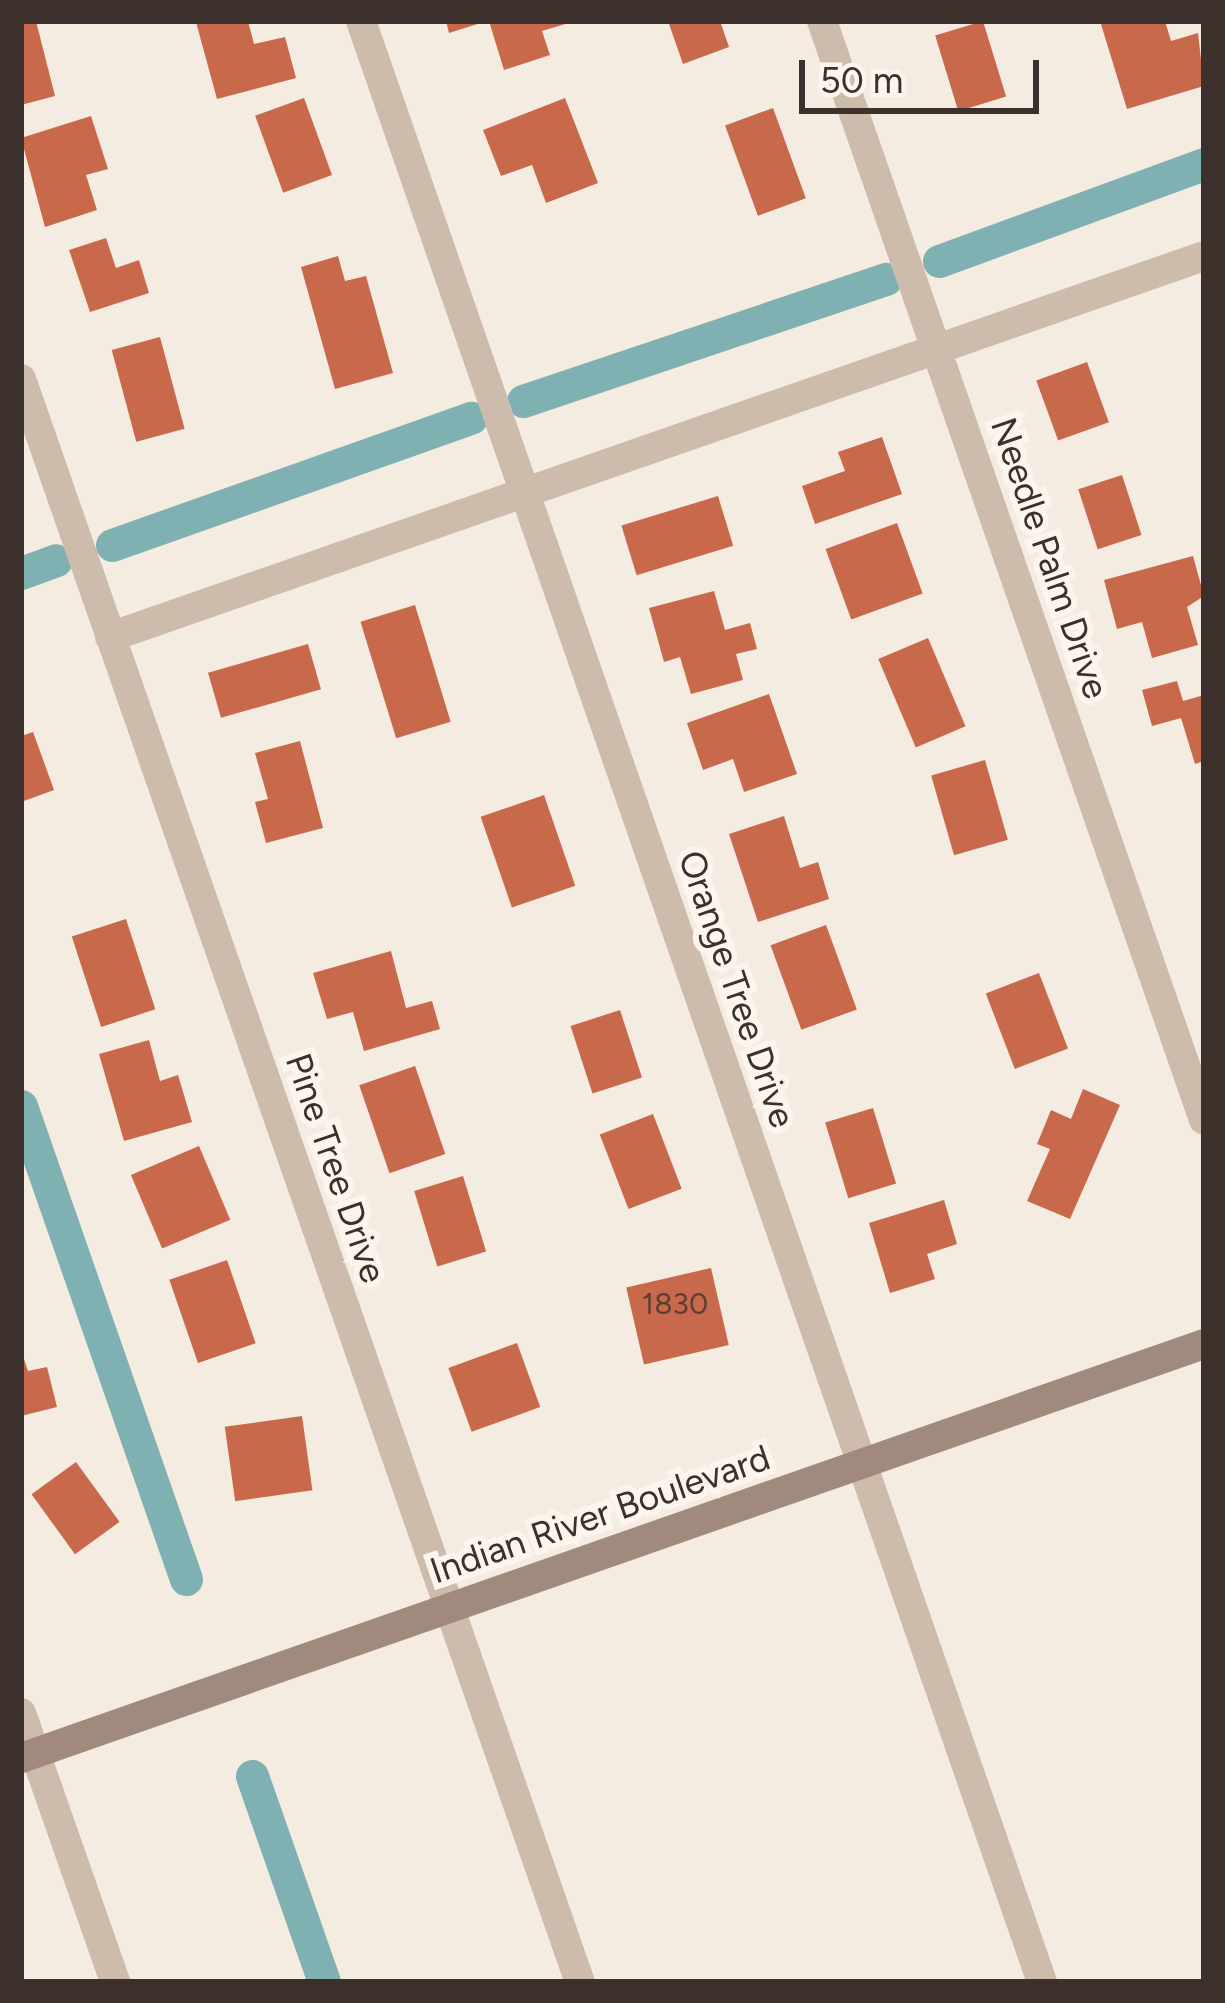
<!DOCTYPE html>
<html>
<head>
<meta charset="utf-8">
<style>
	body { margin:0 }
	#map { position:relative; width:1225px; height:2003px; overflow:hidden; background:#f4ebe1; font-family:Figtree,sans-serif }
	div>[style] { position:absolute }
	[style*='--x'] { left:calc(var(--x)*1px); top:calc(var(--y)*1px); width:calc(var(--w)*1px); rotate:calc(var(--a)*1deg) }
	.canal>* { height:33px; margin:-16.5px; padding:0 16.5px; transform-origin:16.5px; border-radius:16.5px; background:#7fb0b2 }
	.building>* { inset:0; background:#c8694b; transform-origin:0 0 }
	.street>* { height:30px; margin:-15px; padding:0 15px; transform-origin:15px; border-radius:15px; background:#cdbbac }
	.secondary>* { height:30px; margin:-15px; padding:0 15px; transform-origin:15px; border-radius:15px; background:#a18a7d }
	span { translate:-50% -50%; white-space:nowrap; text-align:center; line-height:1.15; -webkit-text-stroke:12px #fbf5ee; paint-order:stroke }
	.number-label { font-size:30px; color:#5e3e33 }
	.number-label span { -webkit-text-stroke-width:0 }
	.street-label { font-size:36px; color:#3b302b }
	.frame { position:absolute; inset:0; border:24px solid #3b302b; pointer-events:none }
	.scale { position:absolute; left:799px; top:60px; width:240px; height:54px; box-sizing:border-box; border:6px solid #3b302b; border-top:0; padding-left:15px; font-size:36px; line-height:42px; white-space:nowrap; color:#3b302b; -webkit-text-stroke:9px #fbf5ee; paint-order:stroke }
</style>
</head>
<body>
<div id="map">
	<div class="canal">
		<i style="--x:939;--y:261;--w:282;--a:-20.1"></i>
		<i style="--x:523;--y:401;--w:383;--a:-18.6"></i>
		<i style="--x:112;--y:545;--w:381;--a:-19.5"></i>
		<i style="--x:21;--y:573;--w:37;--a:-20"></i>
		<i style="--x:21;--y:1106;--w:501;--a:70.77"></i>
		<i style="--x:252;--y:1776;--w:218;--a:70.7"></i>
	</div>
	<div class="building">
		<i style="clip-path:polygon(21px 21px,36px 21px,55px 96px,21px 105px)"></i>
		<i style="clip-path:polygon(248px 21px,254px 44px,285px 37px,296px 78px,217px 99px,196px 22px)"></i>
		<i style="clip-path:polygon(446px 21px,484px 21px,484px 22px,449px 33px)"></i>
		<i style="clip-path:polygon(489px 21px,572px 21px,572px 22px,542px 31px,550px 55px,504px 70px)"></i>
		<i style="clip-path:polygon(668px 21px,720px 21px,729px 47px,683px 64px)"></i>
		<i style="left:983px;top:21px;width:79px;height:50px;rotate:73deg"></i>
		<i style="clip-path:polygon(1100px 21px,1165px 21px,1171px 41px,1198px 33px,1204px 86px,1127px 109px)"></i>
		<i style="left:304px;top:98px;width:82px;height:52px;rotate:70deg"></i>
		<i style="clip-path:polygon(565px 98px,598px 183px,546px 203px,532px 165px,501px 176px,483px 130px)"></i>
		<i style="left:773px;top:108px;width:96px;height:51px;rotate:70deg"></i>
		<i style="clip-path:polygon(91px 116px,108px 169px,86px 175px,97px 210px,45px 227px,21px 138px)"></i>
		<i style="clip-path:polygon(106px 238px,116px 268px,139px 260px,149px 293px,90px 312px,69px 250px)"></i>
		<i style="clip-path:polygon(338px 256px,345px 281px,366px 276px,393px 373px,335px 389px,301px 267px)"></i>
		<i style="left:160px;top:337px;width:95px;height:50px;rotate:75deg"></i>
		<i style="left:1087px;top:362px;width:64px;height:54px;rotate:70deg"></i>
		<i style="clip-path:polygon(882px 437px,902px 494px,815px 524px,802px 486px,845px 471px,838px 452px)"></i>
		<i style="left:1122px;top:475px;width:63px;height:46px;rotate:72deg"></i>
		<i style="left:718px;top:496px;width:52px;height:101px;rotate:73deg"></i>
		<i style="left:897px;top:523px;width:75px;height:76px;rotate:70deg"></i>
		<i style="clip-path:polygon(1193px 556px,1204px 596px,1187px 607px,1198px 645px,1152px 658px,1142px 622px,1117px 629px,1104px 580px)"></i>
		<i style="clip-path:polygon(714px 591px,725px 630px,750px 623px,757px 649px,736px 654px,743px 680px,691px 694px,680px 657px,664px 662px,649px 608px)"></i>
		<i style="left:415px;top:605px;width:122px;height:57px;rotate:73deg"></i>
		<i style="left:928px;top:638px;width:96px;height:54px;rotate:67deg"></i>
		<i style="left:308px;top:644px;width:47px;height:104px;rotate:74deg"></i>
		<i style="clip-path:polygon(1177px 681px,1183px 701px,1204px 695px,1204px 761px,1195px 764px,1181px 718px,1152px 726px,1142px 690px)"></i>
		<i style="clip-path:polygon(769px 694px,797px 774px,744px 792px,733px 759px,703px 770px,687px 723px)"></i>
		<i style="clip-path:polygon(33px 732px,54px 790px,21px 802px,21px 736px)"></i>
		<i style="clip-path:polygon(300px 741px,323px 828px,266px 843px,255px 802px,268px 799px,255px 753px)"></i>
		<i style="left:985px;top:760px;width:83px;height:56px;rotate:74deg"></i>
		<i style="left:544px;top:795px;width:96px;height:67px;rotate:71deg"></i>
		<i style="clip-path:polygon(784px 816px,800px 868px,818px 862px,829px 899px,758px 922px,729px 834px)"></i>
		<i style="left:126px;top:919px;width:95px;height:57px;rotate:72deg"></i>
		<i style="left:826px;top:925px;width:90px;height:59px;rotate:70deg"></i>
		<i style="clip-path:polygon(391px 951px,406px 1008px,432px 1001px,440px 1029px,364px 1051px,353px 1012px,327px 1019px,313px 973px)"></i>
		<i style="left:1039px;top:973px;width:81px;height:57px;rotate:69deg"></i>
		<i style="left:620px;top:1010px;width:71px;height:52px;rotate:72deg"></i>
		<i style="clip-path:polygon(149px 1040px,160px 1081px,178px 1075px,192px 1122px,124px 1141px,99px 1054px)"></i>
		<i style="left:415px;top:1066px;width:93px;height:59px;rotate:71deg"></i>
		<i style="clip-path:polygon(1083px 1089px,1120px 1105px,1070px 1219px,1027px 1201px,1050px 1149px,1037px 1144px,1051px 1110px,1071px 1119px)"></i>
		<i style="left:873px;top:1108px;width:79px;height:50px;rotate:73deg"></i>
		<i style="left:653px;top:1114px;width:80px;height:57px;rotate:69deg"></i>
		<i style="left:199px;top:1146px;width:80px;height:74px;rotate:67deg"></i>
		<i style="left:463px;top:1176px;width:79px;height:51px;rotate:73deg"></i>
		<i style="clip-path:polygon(944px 1200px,957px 1244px,927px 1254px,935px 1279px,890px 1293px,869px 1223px)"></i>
		<i style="left:227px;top:1260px;width:88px;height:61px;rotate:71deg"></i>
		<i style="left:711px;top:1268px;width:79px;height:87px;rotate:77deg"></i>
		<i style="left:517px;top:1343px;width:68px;height:73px;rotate:70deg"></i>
		<i style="clip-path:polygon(21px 1350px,28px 1371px,47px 1367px,57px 1407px,21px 1416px)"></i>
		<i style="left:302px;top:1416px;width:75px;height:78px;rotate:82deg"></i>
		<i style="left:76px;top:1462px;width:74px;height:55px;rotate:54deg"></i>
	</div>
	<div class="street">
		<i style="--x:361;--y:21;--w:2076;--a:70.85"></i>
		<i style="--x:822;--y:21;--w:1163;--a:70.83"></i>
		<i style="--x:21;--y:379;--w:1698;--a:70.78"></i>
		<i style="--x:110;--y:637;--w:1158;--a:-19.2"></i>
		<i style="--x:21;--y:1713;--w:285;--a:70.7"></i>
	</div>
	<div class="secondary">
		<i style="--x:21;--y:1758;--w:1253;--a:-19.29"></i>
	</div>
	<div class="number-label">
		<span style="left:675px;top:1304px">1830</span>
	</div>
	<div class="street-label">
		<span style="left:1050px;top:558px;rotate:71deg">Needle Palm Drive</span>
		<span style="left:737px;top:989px;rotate:71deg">Orange Tree Drive</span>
		<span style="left:336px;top:1168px;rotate:71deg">Pine Tree Drive</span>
		<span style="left:600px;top:1514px;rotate:-19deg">Indian River Boulevard</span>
	</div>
	<div class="frame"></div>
	<div class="scale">50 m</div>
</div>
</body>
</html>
